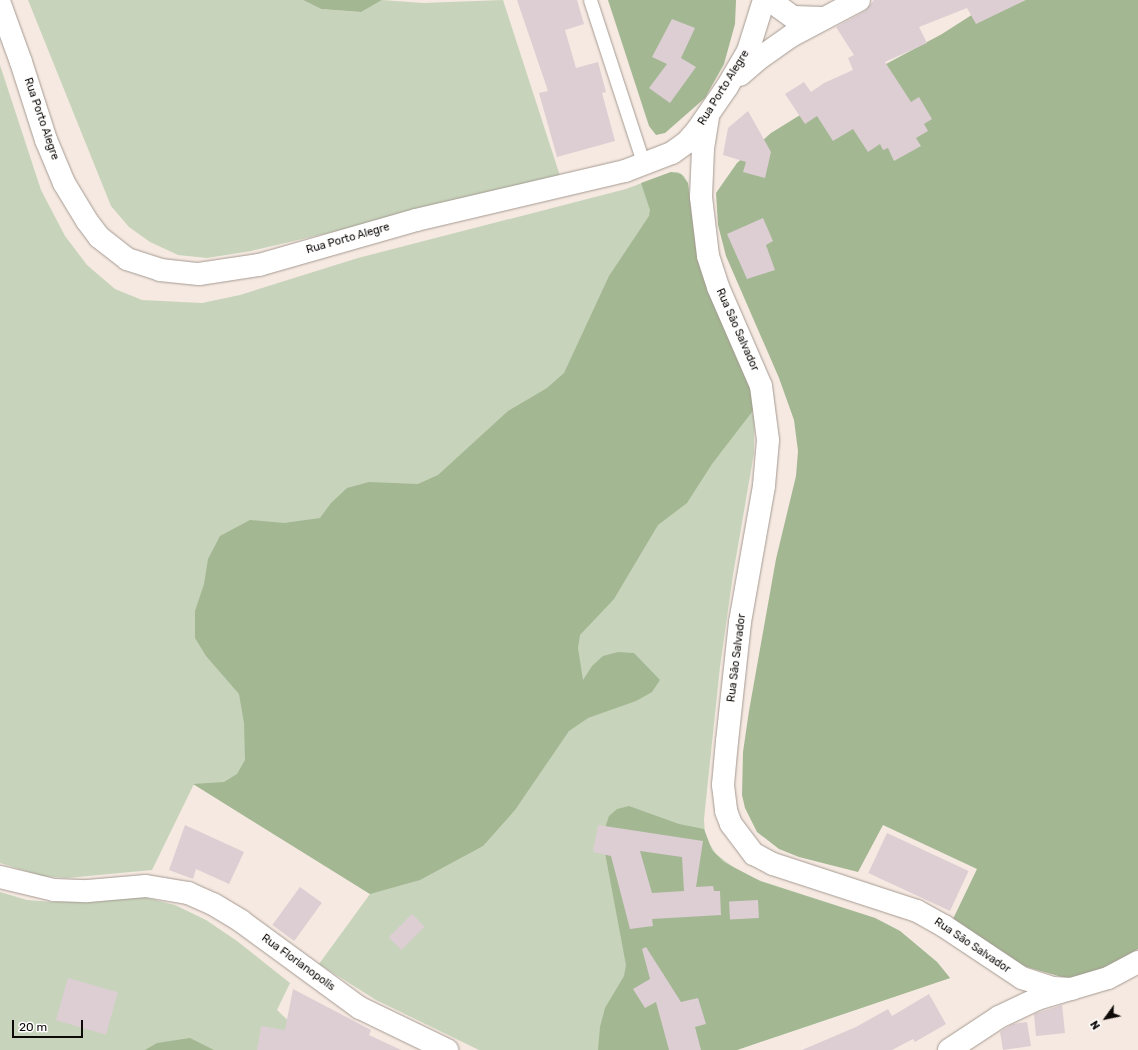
<!DOCTYPE html>
<html>
<head>
<meta charset="utf-8">
<style>
	body { margin:0 }
	#map { position:relative; width:1138px; height:1050px; overflow:hidden; background:#f5e9e1; font-family:Rubik,sans-serif }
	div>[style] { position:absolute }
	[style*='--x'] { left:calc(var(--x)*1px); top:calc(var(--y)*1px); width:calc(var(--w)*1px); rotate:calc(var(--a)*1deg) }
	.green>* { inset:0; background:#c7d4bb }
	.forest>* { inset:0; background:#a3b792 }
	.building>* { inset:0; background:#dcced3; transform-origin:0 0 }
	.roads { filter:drop-shadow(0 0 1px #a59a92) drop-shadow(0 0 1px #a59a92) }
	.service>* { height:13px; margin:-6.5px; padding:0 6.5px; transform-origin:6.5px; border-radius:6.5px; background:#fff }
	.minor>* { height:22px; margin:-11px; padding:0 11px; transform-origin:11px; border-radius:11px; background:#fff }
	span { translate:-50% -50%; white-space:nowrap; text-align:center; line-height:1.15; -webkit-text-stroke:3px #fff; paint-order:stroke }
	.street-label { font-size:11px; color:#0e0a08 }
	.north { position:absolute; left:1086px; top:998px; width:40px; height:40px; -webkit-text-stroke:3px #fff; paint-order:stroke; rotate:237deg; font-size:11px; font-weight:700; line-height:16px; text-align:center; color:#0e0a08 }
	.north::after { content:''; display:block; margin:auto; width:14px; height:18px; background:#0e0a08; clip-path:polygon(50% 0,100% 100%,50% 72%,0 100%) }
	.scale { position:absolute; left:12px; top:1020px; width:71px; height:18px; box-sizing:border-box; border:2px solid #0e0a08; border-top:0; padding-left:5px; font-size:12px; line-height:14px; white-space:nowrap; color:#0e0a08; -webkit-text-stroke:3px #fff; paint-order:stroke }
</style>
</head>
<body>
<div id="map">
	<div class="green">
		<i style="clip-path:polygon(28px 0,303px 0,321px 9px,360px 12px,382px 0,423px 3px,503px 0,561px 179px,251px 251px,207px 258px,178px 255px,150px 242px,129px 227px,111px 206px)"></i>
		<i style="clip-path:polygon(0 65px,41px 190px,65px 236px,87px 265px,115px 289px,142px 300px,202px 303px,240px 295px,358px 258px,626px 189px,671px 172px,678px 172px,684px 176px,688px 183px,693px 226px,701px 263px,755px 408px,754px 453px,733px 575px,720px 667px,704px 819px,705px 837px,716px 854px,737px 870px,761px 881px,875px 918px,900px 931px,937px 962px,950px 978px,737px 1050px,479px 1050px,376px 1000px,319px 964px,370px 894px,194px 784px,152px 870px,67px 878px,42px 876px,0 863px)"></i>
		<i style="clip-path:polygon(0 892px,27px 900px,52px 902px,139px 896px,175px 905px,206px 920px,237px 941px,290px 983px,277px 1010px,319px 1050px,0 1050px)"></i>
	</div>
	<div class="forest">
		<i style="clip-path:polygon(303px 0,382px 0,361px 12px,321px 9px)"></i>
		<i style="clip-path:polygon(608px 0,736px 0,735px 24px,724px 64px,705px 98px,665px 133px,656px 135px,649px 126px)"></i>
		<i style="clip-path:polygon(995px 0,1138px 0,1138px 949px,1113px 966px,1069px 979px,1023px 966px,953px 919px,977px 869px,883px 825px,858px 872px,799px 857px,779px 849px,757px 832px,745px 808px,742px 795px,743px 752px,749px 711px,776px 559px,796px 476px,798px 451px,794px 420px,779px 378px,726px 256px,718px 225px,716px 193px,737px 163px,771px 133px,860px 78px,942px 34px)"></i>
		<i style="clip-path:polygon(671px 172px,681px 174px,688px 183px,693px 226px,701px 263px,748px 376px,755px 408px,712px 464px,687px 503px,658px 525px,614px 599px,580px 635px,578px 648px,583px 680px,592px 666px,603px 656px,618px 652px,634px 653px,660px 680px,652px 692px,636px 701px,588px 718px,569px 731px,515px 810px,483px 846px,420px 880px,370px 894px,193px 784px,224px 782px,237px 774px,245px 760px,244px 723px,239px 694px,206px 656px,195px 638px,195px 611px,204px 584px,208px 559px,220px 536px,250px 520px,284px 523px,320px 518px,331px 503px,347px 488px,369px 482px,418px 484px,438px 475px,508px 411px,547px 388px,564px 373px,609px 276px,649px 216px,650px 210px,641px 183px)"></i>
		<i style="clip-path:polygon(629px 806px,679px 824px,704px 829px,712px 850px,724px 862px,760px 881px,875px 918px,900px 931px,937px 962px,950px 978px,737px 1050px,598px 1050px,600px 1027px,605px 1008px,624px 976px,626px 965px,602px 837px,609px 816px,617px 809px)"></i>
		<i style="clip-path:polygon(190px 1038px,214px 1050px,145px 1050px,157px 1043px)"></i>
	</div>
	<div class="building">
		<i style="clip-path:polygon(517px 0,577px 0,584px 24px,565px 30px,576px 68px,598px 62px,606px 92px,602px 93px,615px 141px,557px 157px,539px 93px,548px 91px)"></i>
		<i style="clip-path:polygon(874px 0,1026px 0,976px 24px,967px 8px,919px 27px,927px 43px,885px 62px,911px 102px,919px 97px,932px 119px,924px 124px,928px 131px,916px 138px,921px 146px,894px 161px,888px 148px,883px 150px,880px 144px,868px 152px,853px 129px,833px 141px,817px 116px,805px 124px,785px 94px,804px 82px,811px 92px,824px 83px,853px 70px,848px 58px,854px 55px,836px 27px,865px 11px)"></i>
		<i style="clip-path:polygon(672px 19px,695px 28px,681px 58px,696px 67px,670px 103px,649px 88px,667px 64px,652px 57px)"></i>
		<i style="clip-path:polygon(748px 111px,771px 152px,765px 178px,743px 172px,746px 162px,723px 155px,728px 128px)"></i>
		<i style="clip-path:polygon(763px 218px,773px 241px,766px 245px,775px 270px,747px 279px,727px 234px)"></i>
		<i style="clip-path:polygon(185px 825px,244px 852px,229px 884px,196px 869px,193px 879px,169px 870px)"></i>
		<i style="clip-path:polygon(evenodd,598px 825px,703px 841px,696px 887px,713px 886px,714px 891px,720px 891px,721px 915px,652px 919px,653px 926px,630px 929px,611px 856px,593px 852px,598px 825px,640px 851px,682px 857px,684px 891px,652px 893px,640px 851px)"></i>
		<i style="left:887px;top:833px;width:90px;height:44px;rotate:25deg"></i>
		<i style="left:300px;top:887px;width:27px;height:47px;rotate:36deg"></i>
		<i style="left:758px;top:900px;width:18px;height:29px;rotate:87deg"></i>
		<i style="left:412px;top:914px;width:18px;height:33px;rotate:45deg"></i>
		<i style="clip-path:polygon(646px 947px,681px 1002px,698px 998px,706px 1024px,695px 1027px,701px 1050px,669px 1050px,656px 1002px,645px 1008px,633px 989px,650px 979px,642px 949px)"></i>
		<i style="left:68px;top:978px;width:52px;height:44px;rotate:16deg"></i>
		<i style="clip-path:polygon(293px 989px,371px 1030px,369px 1035px,401px 1050px,257px 1050px,261px 1026px,285px 1030px)"></i>
		<i style="clip-path:polygon(929px 994px,946px 1024px,915px 1042px,913px 1039px,892px 1050px,802px 1050px,856px 1027px,888px 1009px,892px 1016px)"></i>
		<i style="clip-path:polygon(1062px 1005px,1065px 1033px,1036px 1036px,1034px 1014px)"></i>
		<i style="clip-path:polygon(1027px 1022px,1031px 1046px,1003px 1050px,1000px 1032px,1013px 1024px)"></i>
	</div>
	<div class="roads">
		<div class="service">
			<i style="--x:590;--y:0;--w:174;--a:71.9"></i>
		</div>
		<div class="minor">
			<i style="--x:775;--y:0;--w:8;--a:60"></i>
			<i style="--x:779;--y:7;--w:17;--a:36"></i>
			<i style="--x:793;--y:17;--w:30;--a:2"></i>
			<i style="--x:0;--y:4;--w:62;--a:70.1"></i>
			<i style="--x:21;--y:62;--w:82;--a:72.2"></i>
			<i style="--x:46;--y:140;--w:47;--a:67.3"></i>
			<i style="--x:64;--y:183;--w:44;--a:58.8"></i>
			<i style="--x:87;--y:221;--w:20;--a:53"></i>
			<i style="--x:99;--y:237;--w:36;--a:38"></i>
			<i style="--x:127;--y:259;--w:35;--a:18"></i>
			<i style="--x:160;--y:270;--w:39;--a:6"></i>
			<i style="--x:199;--y:274;--w:61;--a:-8.5"></i>
			<i style="--x:259;--y:265;--w:163;--a:-16"></i>
			<i style="--x:416;--y:220;--w:215;--a:-13.2"></i>
			<i style="--x:625;--y:171;--w:50;--a:-21"></i>
			<i style="--x:672;--y:153;--w:17;--a:-36"></i>
			<i style="--x:686;--y:143;--w:18;--a:-49"></i>
			<i style="--x:698;--y:129;--w:51;--a:-55.4"></i>
			<i style="--x:727;--y:87;--w:42;--a:-59.7"></i>
			<i style="--x:748;--y:51;--w:53;--a:-72.6"></i>
			<i style="--x:740;--y:75;--w:23;--a:-41"></i>
			<i style="--x:757;--y:60;--w:42;--a:-35.2"></i>
			<i style="--x:791;--y:36;--w:77;--a:-27.9"></i>
			<i style="--x:708;--y:117;--w:32;--a:99"></i>
			<i style="--x:703;--y:149;--w:48;--a:92.4"></i>
			<i style="--x:701;--y:197;--w:59;--a:83.2"></i>
			<i style="--x:708;--y:256;--w:33;--a:72"></i>
			<i style="--x:718;--y:287;--w:108;--a:66.5"></i>
			<i style="--x:761;--y:386;--w:54;--a:82.6"></i>
			<i style="--x:768;--y:440;--w:46;--a:95"></i>
			<i style="--x:764;--y:486;--w:138;--a:100"></i>
			<i style="--x:740;--y:622;--w:120;--a:96.2"></i>
			<i style="--x:727;--y:741;--w:44;--a:95.2"></i>
			<i style="--x:723;--y:785;--w:26;--a:83"></i>
			<i style="--x:726;--y:811;--w:14;--a:69"></i>
			<i style="--x:731;--y:824;--w:38;--a:53"></i>
			<i style="--x:754;--y:854;--w:21;--a:28"></i>
			<i style="--x:773;--y:864;--w:151;--a:18.1"></i>
			<i style="--x:917;--y:911;--w:31;--a:29"></i>
			<i style="--x:944;--y:926;--w:94;--a:33.7"></i>
			<i style="--x:1022;--y:978;--w:33;--a:18"></i>
			<i style="--x:1053;--y:988;--w:19;--a:3"></i>
			<i style="--x:0;--y:877;--w:56;--a:13.5"></i>
			<i style="--x:54;--y:890;--w:34;--a:2"></i>
			<i style="--x:88;--y:891;--w:58;--a:-4.9"></i>
			<i style="--x:146;--y:886;--w:43;--a:9.5"></i>
			<i style="--x:188;--y:893;--w:27;--a:24"></i>
			<i style="--x:213;--y:904;--w:33;--a:31"></i>
			<i style="--x:241;--y:921;--w:147;--a:36.2"></i>
			<i style="--x:360;--y:1008;--w:97;--a:25.8"></i>
			<i style="--x:949;--y:1050;--w:60;--a:-33.4"></i>
			<i style="--x:999;--y:1017;--w:42;--a:-25.3"></i>
			<i style="--x:1037;--y:999;--w:74;--a:-16.5"></i>
			<i style="--x:1108;--y:978;--w:34;--a:-28"></i>
		</div>
	</div>
	<div class="street-label">
		<span style="left:724px;top:88px;rotate:-58deg">Rua Porto Alegre</span>
		<span style="left:41px;top:119px;rotate:71deg">Rua Porto Alegre</span>
		<span style="left:348px;top:239px;rotate:-16deg">Rua Porto Alegre</span>
		<span style="left:737px;top:330px;rotate:66deg">Rua São Salvador</span>
		<span style="left:737px;top:658px;rotate:-83deg">Rua São Salvador</span>
		<span style="left:972px;top:946px;rotate:34deg">Rua São Salvador</span>
		<span style="left:298px;top:963px;rotate:36deg">Rua Florianopolis</span>
	</div>
	<div class="north">N</div>
	<div class="scale">20 m</div>
</div>
</body>
</html>
